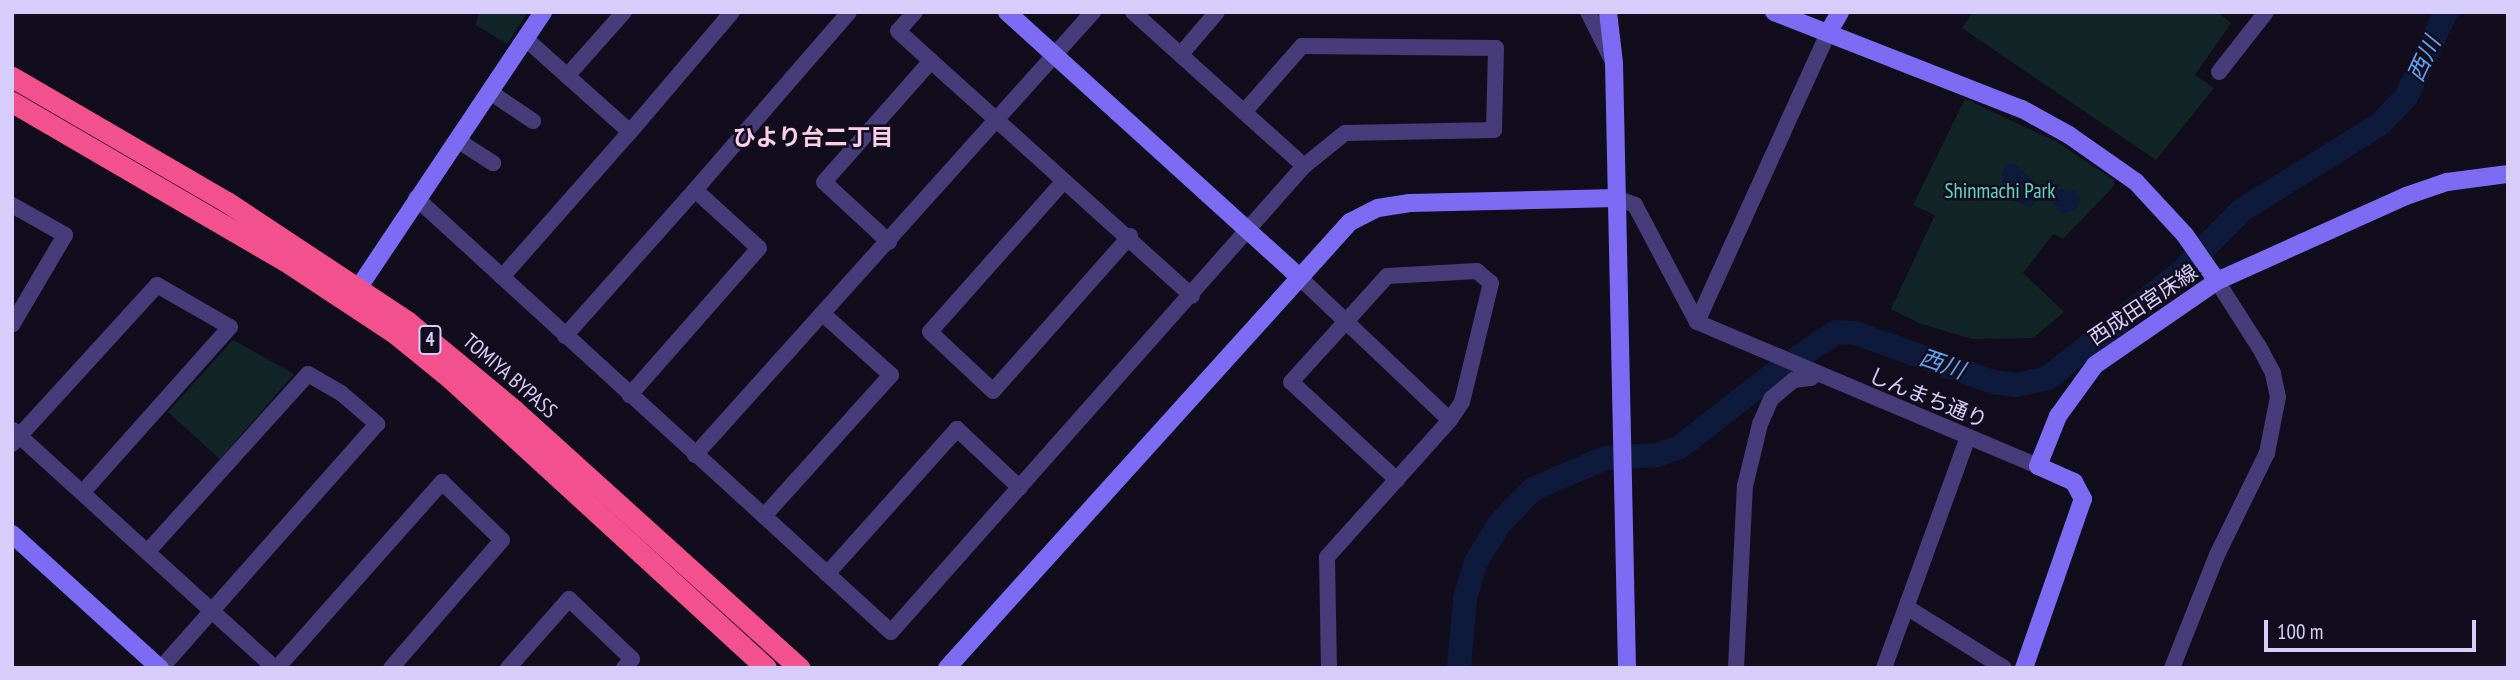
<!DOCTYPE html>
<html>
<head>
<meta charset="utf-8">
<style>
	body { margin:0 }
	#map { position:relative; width:2520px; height:680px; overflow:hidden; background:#120d1d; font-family:"PT Sans Narrow","Noto Sans JP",sans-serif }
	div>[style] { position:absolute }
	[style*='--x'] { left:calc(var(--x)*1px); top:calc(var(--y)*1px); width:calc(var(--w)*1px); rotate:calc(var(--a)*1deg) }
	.green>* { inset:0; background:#112526 }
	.water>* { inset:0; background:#0e1a3b }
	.river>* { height:24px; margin:-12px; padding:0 12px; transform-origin:12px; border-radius:12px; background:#0e1a3b }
	.street>* { height:16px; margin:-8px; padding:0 8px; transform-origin:8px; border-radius:8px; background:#453c79 }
	.secondary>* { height:18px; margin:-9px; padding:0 9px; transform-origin:9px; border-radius:9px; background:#7d6bf4 }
	.highway>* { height:21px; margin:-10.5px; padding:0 10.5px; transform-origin:10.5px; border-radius:10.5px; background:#f2518d }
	span { translate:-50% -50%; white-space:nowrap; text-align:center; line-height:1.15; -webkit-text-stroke:5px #120d1d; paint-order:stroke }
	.shield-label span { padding:2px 5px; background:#120d1d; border:2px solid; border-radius:5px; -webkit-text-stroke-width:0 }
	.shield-label { font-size:19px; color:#d7cdfb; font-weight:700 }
	.park-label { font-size:21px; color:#60d5c4 }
	.street-label { font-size:21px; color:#d7cdfb }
	.water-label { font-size:23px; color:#63a1f3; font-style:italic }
	.neighbourhood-label { font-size:23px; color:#fbcfe6; font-weight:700 }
	.frame { position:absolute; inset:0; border:14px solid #d7cdfb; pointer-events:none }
	.scale { position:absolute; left:2264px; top:620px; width:212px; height:32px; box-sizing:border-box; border:4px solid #d7cdfb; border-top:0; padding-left:9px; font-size:21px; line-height:24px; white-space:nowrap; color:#d7cdfb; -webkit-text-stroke:5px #120d1d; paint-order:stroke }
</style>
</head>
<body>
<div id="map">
	<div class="green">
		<i style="clip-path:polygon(479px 12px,528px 12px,507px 44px,476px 25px)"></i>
		<i style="clip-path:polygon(1973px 12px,2217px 12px,2231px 23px,2195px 75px,2214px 88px,2156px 160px,1962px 28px)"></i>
		<i style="clip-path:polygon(1965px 99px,2055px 141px,2114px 180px,2114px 186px,2063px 239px,2053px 234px,2023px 273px,2064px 312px,2033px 338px,1972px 339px,1919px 323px,1891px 309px,1935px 215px,1913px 205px)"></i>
		<i style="clip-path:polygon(233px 340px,294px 374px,220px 459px,168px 412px)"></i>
	</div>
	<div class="water">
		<i style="clip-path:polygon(2015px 164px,2041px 188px,2075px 190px,2080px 200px,2076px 210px,2062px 214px,2050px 198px,2041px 196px,2030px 207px,2010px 200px,2002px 189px,2002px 173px,2006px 165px)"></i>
	</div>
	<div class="river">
		<i style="--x:1459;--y:668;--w:70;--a:-85.1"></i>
		<i style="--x:1465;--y:598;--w:38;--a:-73"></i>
		<i style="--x:1476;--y:562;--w:46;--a:-58.4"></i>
		<i style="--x:1500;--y:523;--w:47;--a:-45.9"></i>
		<i style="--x:1533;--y:489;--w:78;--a:-23.3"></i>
		<i style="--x:1605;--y:458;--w:52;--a:-3.3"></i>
		<i style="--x:1657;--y:455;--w:24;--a:-19"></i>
		<i style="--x:1680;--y:447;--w:117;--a:-38"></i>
		<i style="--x:1772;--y:375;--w:77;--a:-33.9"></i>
		<i style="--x:1836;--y:332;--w:19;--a:3"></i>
		<i style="--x:1855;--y:333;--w:146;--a:19.5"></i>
		<i style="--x:1993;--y:382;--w:23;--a:7"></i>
		<i style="--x:2016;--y:385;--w:33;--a:-12"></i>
		<i style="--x:2048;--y:378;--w:171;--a:-38.6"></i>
		<i style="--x:2182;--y:271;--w:86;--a:-45.5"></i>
		<i style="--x:2242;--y:210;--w:163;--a:-31.9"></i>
		<i style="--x:2380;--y:124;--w:37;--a:-46"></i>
		<i style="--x:2406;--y:97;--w:94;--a:-64.8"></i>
	</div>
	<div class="street">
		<i style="--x:915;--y:12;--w:25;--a:132"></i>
		<i style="--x:898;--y:31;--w:45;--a:42.3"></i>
		<i style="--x:1133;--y:12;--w:230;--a:42"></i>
		<i style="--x:1588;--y:12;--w:51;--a:63.4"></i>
		<i style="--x:1181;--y:54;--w:55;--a:-49.4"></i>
		<i style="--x:2219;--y:72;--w:76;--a:-51.9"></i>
		<i style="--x:567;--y:76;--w:86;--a:-48.3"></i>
		<i style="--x:490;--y:92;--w:52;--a:34"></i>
		<i style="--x:630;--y:132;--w:157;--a:-49.6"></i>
		<i style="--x:457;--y:140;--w:43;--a:32.6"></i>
		<i style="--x:1063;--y:182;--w:200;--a:131.6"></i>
		<i style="--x:930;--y:332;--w:86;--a:43.1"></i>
		<i style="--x:993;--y:391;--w:207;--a:-48.5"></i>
		<i style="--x:695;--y:190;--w:235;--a:-49.1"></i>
		<i style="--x:416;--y:198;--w:643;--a:42.42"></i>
		<i style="--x:891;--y:632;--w:623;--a:-48.45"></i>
		<i style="--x:1304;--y:166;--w:53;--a:-38.8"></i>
		<i style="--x:1345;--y:133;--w:149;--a:-1.2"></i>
		<i style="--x:1494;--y:130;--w:82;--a:-88.6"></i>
		<i style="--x:1496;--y:48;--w:194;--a:-179.4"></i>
		<i style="--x:1302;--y:46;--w:88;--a:131.3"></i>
		<i style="--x:1616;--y:198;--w:20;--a:20"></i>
		<i style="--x:1635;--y:205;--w:132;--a:62.1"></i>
		<i style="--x:1697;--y:322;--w:370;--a:22.9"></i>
		<i style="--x:12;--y:205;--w:61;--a:29.5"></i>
		<i style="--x:65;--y:235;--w:104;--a:120.5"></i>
		<i style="--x:889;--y:242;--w:88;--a:-137.3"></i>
		<i style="--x:824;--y:182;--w:162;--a:-48.5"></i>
		<i style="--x:931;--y:61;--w:351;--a:42"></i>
		<i style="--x:1298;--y:276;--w:209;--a:43.5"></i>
		<i style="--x:1450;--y:420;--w:184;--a:131.9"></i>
		<i style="--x:1327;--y:557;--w:111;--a:89"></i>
		<i style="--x:502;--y:277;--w:193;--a:-48.6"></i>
		<i style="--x:630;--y:132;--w:140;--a:-138.2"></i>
		<i style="--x:1697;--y:322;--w:317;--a:-65.6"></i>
		<i style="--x:565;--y:336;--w:195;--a:-48.3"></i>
		<i style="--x:695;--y:190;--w:86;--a:42.2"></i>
		<i style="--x:759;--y:248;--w:196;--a:131.3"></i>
		<i style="--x:13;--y:430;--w:354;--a:42.3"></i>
		<i style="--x:12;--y:444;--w:215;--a:-47.6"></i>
		<i style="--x:157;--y:285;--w:84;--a:29.9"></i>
		<i style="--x:230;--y:327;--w:221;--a:131.7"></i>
		<i style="--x:695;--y:455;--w:596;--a:-48.06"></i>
		<i style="--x:1397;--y:480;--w:144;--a:-137.2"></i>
		<i style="--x:1291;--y:382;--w:143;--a:-47.8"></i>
		<i style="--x:1387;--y:276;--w:90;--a:-3.2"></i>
		<i style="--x:1477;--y:271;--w:18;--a:41"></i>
		<i style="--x:1491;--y:283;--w:122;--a:103.7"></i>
		<i style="--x:1462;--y:402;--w:22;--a:124"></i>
		<i style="--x:764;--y:516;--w:190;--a:-48"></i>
		<i style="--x:891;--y:375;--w:91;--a:-138.1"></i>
		<i style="--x:149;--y:550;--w:237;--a:-47.9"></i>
		<i style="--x:308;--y:374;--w:38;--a:30"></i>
		<i style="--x:341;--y:393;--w:48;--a:40.7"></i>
		<i style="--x:377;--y:424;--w:326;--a:131.5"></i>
		<i style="--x:827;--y:574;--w:195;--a:-48.1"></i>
		<i style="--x:957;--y:429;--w:86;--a:43.1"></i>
		<i style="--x:1908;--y:608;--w:113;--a:32"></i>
		<i style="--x:277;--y:668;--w:249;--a:-48.4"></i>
		<i style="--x:442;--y:482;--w:83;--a:44"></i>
		<i style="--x:502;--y:540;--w:169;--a:130.9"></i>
		<i style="--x:508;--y:668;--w:92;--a:-48.5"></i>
		<i style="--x:569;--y:599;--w:87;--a:43.6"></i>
		<i style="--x:632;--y:659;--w:12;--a:132"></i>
		<i style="--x:1736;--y:668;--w:182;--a:-87.2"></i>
		<i style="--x:1745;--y:486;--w:64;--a:-76.4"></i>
		<i style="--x:1760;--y:424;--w:27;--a:-66"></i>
		<i style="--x:1771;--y:399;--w:30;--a:-40"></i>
		<i style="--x:1794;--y:380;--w:17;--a:-7"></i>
		<i style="--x:1811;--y:378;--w:5;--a:-53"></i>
		<i style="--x:1884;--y:668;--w:246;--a:-70"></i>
		<i style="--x:2172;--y:668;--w:122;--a:-68.3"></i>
		<i style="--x:2217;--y:555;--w:114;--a:-63.9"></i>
		<i style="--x:2267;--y:453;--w:57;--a:-78.9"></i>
		<i style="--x:2278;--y:397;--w:25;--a:-102"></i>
		<i style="--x:2273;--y:373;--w:30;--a:-118"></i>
		<i style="--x:2259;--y:347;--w:78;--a:-122.5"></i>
	</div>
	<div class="secondary">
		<i style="--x:1007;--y:12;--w:393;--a:42.2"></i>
		<i style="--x:1608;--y:12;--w:51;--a:83.3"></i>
		<i style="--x:1614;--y:63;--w:605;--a:88.77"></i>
		<i style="--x:1774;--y:12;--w:266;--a:21.4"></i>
		<i style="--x:2022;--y:109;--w:54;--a:29"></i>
		<i style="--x:2069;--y:135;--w:82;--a:35"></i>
		<i style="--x:2136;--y:182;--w:72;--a:47.2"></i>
		<i style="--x:2185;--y:235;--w:56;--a:55.2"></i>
		<i style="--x:1828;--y:33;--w:24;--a:-60"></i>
		<i style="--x:359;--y:287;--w:331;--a:-56.2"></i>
		<i style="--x:12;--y:534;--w:200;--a:42.2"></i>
		<i style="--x:947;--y:668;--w:601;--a:-47.9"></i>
		<i style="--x:1350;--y:222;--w:31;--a:-27"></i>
		<i style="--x:1378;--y:208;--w:32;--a:-9"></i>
		<i style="--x:1410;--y:203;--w:206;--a:-1.4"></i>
		<i style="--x:2024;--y:668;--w:179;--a:-70.8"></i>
		<i style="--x:2083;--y:499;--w:19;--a:-118"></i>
		<i style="--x:2074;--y:482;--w:39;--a:-156"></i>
		<i style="--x:2038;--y:466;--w:54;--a:-68.2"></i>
		<i style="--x:2058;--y:416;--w:63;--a:-54"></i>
		<i style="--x:2095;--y:365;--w:148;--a:-34.5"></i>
		<i style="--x:2217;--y:281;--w:207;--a:-24.2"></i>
		<i style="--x:2406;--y:196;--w:43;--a:-18.9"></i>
		<i style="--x:2447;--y:182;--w:62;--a:-7.5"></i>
	</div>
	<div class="highway">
		<i style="--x:12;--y:77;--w:249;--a:30.2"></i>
		<i style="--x:227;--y:202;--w:217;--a:33.5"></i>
		<i style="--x:408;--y:322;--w:138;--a:39.7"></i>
		<i style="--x:514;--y:410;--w:385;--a:42.1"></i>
		<i style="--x:12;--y:102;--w:322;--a:30.2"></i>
		<i style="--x:290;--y:264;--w:127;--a:33.4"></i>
		<i style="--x:396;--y:334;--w:71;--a:39.3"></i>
		<i style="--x:451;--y:379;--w:427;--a:42.5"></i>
	</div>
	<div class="shield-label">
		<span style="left:430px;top:340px">4</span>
	</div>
	<div class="park-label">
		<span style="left:2000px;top:191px">Shinmachi Park</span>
	</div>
	<div class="street-label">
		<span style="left:2143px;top:305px;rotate:-34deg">西成田宮床線</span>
		<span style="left:510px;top:376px;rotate:41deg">TOMIYA BYPASS</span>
		<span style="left:1928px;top:398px;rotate:22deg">しんまち通り</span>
	</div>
	<div class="water-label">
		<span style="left:2424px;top:59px;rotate:-65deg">西川</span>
		<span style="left:1942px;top:364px;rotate:19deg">西川</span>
	</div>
	<div class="neighbourhood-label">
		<span style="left:813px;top:137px">ひより台二丁目</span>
	</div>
	<div class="frame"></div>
	<div class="scale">100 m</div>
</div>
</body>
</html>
